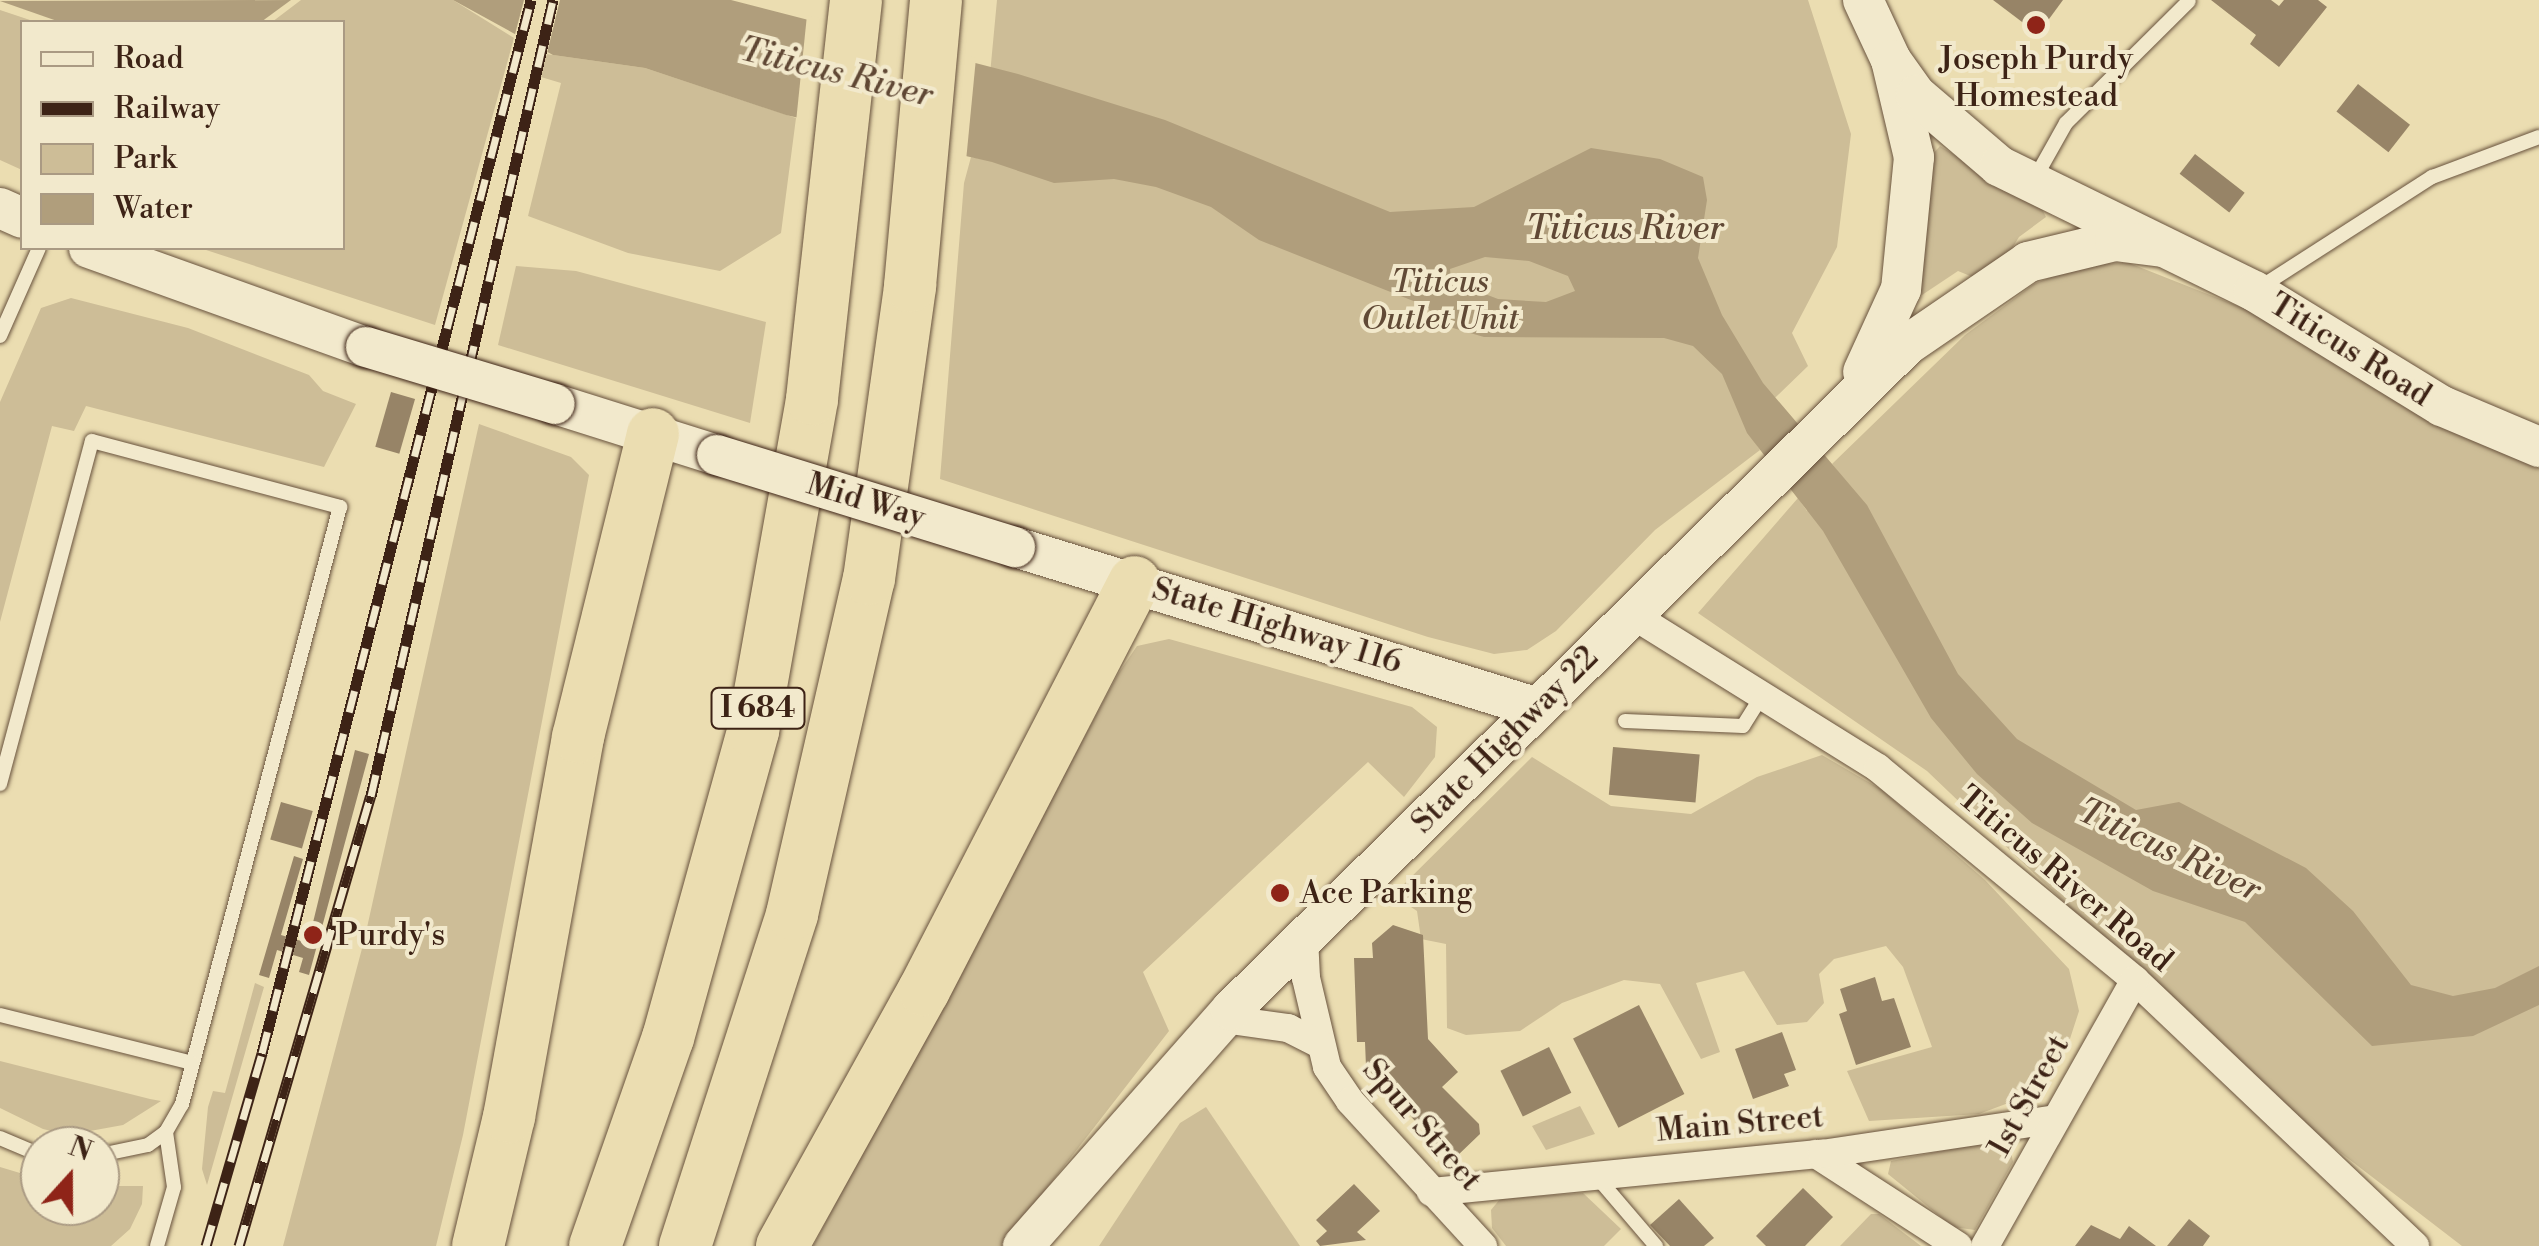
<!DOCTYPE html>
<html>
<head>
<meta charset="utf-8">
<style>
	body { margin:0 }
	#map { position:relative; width:2539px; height:1246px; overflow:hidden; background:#ebddb1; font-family:"Libre Bodoni",serif }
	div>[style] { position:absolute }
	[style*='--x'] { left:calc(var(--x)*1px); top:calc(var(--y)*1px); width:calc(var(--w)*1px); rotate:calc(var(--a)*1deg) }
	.green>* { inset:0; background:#cdbd97 }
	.water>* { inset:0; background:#b09e7c }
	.pier>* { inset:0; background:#ebddb1 }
	.building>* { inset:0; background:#978467; transform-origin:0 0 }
	.roads { filter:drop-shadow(0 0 2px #68523d) drop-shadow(0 0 2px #68523d) }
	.service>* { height:14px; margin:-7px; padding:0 7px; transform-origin:7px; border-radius:7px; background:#f2e9cc }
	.minor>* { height:28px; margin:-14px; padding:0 14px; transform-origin:14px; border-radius:14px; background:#f2e9cc }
	.secondary>* { height:40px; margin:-20px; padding:0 20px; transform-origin:20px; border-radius:20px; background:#f2e9cc }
	.motorway>* { height:52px; margin:-26px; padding:0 26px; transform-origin:26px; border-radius:26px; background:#ebddb1 }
	.rail>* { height:11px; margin-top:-5.5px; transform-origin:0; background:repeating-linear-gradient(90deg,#f2e9cc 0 22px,#3d2316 0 44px); box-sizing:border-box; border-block:2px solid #3d2316 }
	.bridges { filter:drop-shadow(0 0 2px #3d2316) drop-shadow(0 0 2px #3d2316) }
	.secondary-bridge>* { height:40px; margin:-20px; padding:0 20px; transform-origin:20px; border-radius:20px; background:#f2e9cc }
	.dots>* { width:28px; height:28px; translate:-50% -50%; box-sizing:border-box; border:5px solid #f2e9cc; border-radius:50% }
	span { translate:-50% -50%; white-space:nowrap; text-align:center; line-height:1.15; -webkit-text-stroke:8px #f2e9cc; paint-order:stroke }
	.shield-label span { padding:2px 8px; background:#f2e9cc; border:2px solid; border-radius:8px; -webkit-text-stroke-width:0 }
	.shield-label { font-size:30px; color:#3d2316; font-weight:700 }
	.poi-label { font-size:32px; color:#3d2316 }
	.left { translate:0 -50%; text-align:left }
	.park-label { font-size:32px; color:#614a36; font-style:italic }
	.street-label { font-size:32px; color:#3d2316 }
	.water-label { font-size:35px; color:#604835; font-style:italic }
	.legend { position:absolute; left:20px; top:20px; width:325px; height:230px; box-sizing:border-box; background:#f2e9cc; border:2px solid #aa9a83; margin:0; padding:12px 18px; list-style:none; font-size:30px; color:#3d2316 }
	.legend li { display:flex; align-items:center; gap:20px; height:50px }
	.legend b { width:50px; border:2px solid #aa9a83 }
	.north { position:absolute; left:20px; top:1126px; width:100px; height:100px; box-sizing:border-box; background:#f2e9cc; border:2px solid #aa9a83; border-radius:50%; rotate:21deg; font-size:28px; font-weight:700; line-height:40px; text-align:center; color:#3d2316 }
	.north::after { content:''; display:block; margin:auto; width:35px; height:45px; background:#8f2418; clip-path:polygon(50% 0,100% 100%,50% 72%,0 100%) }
</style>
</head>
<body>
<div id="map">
	<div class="green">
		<i style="clip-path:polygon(301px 0,453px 0,514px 38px,435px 325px,200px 248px,342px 248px,342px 22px,272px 22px)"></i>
		<i style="clip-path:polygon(997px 0,1808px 0,1851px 134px,1837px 247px,1792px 333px,1808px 366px,1745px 427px,1760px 450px,1655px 530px,1556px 631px,1527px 650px,1494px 654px,1428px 637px,940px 479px,964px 183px,971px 157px,982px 159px)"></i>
		<i style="clip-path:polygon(0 10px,36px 22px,22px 22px,22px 170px,0 160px)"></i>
		<i style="clip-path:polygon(546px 54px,645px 68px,796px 118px,781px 233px,720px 271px,628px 253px,528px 216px,561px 83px,541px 77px)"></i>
		<i style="clip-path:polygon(1940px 146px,2041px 207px,2046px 217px,2019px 237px,1990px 284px,1958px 271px,1922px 295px,1916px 292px,1928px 224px,1929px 158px)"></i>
		<i style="clip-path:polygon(2129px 263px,2253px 312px,2464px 437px,2539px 468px,2539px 1246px,2462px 1246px,2268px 1097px,1927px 771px,1698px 613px,1798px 498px,1807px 511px,1842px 477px,1832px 464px,1965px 335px,2034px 284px,2082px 264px)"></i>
		<i style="clip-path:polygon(516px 266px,576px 271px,766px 322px,750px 423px,498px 345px)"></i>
		<i style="clip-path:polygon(71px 298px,188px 328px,309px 375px,323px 391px,356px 404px,324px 467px,86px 406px,74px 431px,52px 426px,0 622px,0 402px,41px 308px)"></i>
		<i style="clip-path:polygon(479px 424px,571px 457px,589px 475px,463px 1135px,436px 1246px,283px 1246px,364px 941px)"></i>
		<i style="clip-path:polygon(1169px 639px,1412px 707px,1437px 727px,1435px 757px,1404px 797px,1368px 762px,1143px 972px,1169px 1031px,1002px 1246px,813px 1246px,1118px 674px,1137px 646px)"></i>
		<i style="clip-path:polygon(1822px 755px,1882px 790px,1985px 880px,2069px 969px,2079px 1011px,2068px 1045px,2048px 1075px,2019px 1099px,1979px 1114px,1869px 1121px,1847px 1071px,1932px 1047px,1903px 967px,1886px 946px,1834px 959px,1819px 974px,1824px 1003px,1807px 1022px,1777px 1025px,1744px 971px,1696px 983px,1720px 1052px,1701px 1059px,1660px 984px,1624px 980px,1562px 1003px,1520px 1031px,1466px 1035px,1447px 1028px,1446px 944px,1421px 939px,1417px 911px,1393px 895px,1532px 757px,1611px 806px,1691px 814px,1757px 777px)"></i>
		<i style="clip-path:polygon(255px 983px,264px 987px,207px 1185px,202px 1169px,208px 1107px,213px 1091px,225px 1093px)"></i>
		<i style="clip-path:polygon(0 1061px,150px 1099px,161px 1101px,123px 1125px,68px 1135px,43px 1129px,0 1108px)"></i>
		<i style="clip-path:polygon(1580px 1106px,1595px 1134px,1546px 1150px,1532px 1126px)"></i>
		<i style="clip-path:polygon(1206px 1107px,1300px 1246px,1099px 1246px,1180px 1123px)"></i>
		<i style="clip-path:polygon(1992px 1141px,2011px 1151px,2013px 1162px,1975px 1230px,1953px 1227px,1888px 1174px,1891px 1161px)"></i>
		<i style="clip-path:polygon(0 1167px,40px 1179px,40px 1206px,100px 1206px,100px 1186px,143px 1186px,142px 1204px,130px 1229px,111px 1246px,0 1246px)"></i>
		<i style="clip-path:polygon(1583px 1193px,1621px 1229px,1604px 1246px,1506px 1246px,1492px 1228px,1491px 1210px,1500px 1199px)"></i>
		<i style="clip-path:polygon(1871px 1214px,1879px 1214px,1921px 1246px,1840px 1246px)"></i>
	</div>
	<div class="water">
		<i style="clip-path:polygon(291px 0,261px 22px,60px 22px,0 1px)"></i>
		<i style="clip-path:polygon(evenodd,453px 0,731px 0,1018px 74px,1165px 120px,1390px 212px,1474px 207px,1591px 148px,1660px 159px,1703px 177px,1707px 200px,1698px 258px,1722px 315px,1763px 383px,1867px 505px,1958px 674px,2017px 739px,2136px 810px,2179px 802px,2306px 868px,2353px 911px,2411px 985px,2453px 996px,2495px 988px,2539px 966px,2539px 1005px,2473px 1036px,2372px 1046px,2245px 922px,2153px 891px,2032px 823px,1977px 774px,1931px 718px,1823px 531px,1747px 433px,1722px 374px,1693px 346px,1664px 338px,1484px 337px,1453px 328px,1421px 304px,1259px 240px,1211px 207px,1156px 187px,1114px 179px,1054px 183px,992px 162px,786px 115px,645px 68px,553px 55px,453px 0,1485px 257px,1529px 261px,1568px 276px,1575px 291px,1546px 302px,1498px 299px,1451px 281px,1450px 269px,1485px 257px)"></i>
	</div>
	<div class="pier">
		<i style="clip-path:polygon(524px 0,560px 0,546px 57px,513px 42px)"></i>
		<i style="clip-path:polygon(807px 15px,976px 58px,966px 161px,796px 122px)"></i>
	</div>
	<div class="building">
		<i style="clip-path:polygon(1993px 0,2063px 0,2038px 34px)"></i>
		<i style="clip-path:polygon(2211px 0,2271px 0,2279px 6px,2284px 0,2318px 0,2327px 7px,2279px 67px,2250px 44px,2256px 35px)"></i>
		<i style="left:2358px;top:84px;width:66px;height:35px;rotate:38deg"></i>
		<i style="left:2195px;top:154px;width:63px;height:25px;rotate:38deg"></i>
		<i style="left:391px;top:392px;width:25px;height:57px;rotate:16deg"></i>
		<i style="left:1613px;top:747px;width:87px;height:48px;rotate:5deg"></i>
		<i style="clip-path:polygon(355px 750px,369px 754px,309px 975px,299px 972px,303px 958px,277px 950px,269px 978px,259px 975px,294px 856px,303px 859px,281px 935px,308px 943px)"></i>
		<i style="left:281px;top:802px;width:33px;height:39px;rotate:16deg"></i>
		<i style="clip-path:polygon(1393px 925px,1423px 935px,1428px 1039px,1458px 1072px,1442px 1087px,1479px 1124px,1480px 1134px,1456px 1157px,1445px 1154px,1366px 1067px,1365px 1042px,1357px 1042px,1354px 958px,1373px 958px,1372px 943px)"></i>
		<i style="clip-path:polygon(1875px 977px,1882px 1001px,1894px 998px,1911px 1047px,1856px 1065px,1839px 1014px,1847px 1011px,1840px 989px)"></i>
		<i style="left:1639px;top:1005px;width:100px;height:74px;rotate:63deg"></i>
		<i style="clip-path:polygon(1782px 1032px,1796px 1070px,1784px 1074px,1789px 1086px,1753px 1099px,1735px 1049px)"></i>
		<i style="left:1549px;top:1047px;width:51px;height:54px;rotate:64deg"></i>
		<i style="clip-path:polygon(1354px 1184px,1380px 1211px,1357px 1232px,1366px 1240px,1320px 1246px,1316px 1241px,1327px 1231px,1316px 1220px)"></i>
		<i style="clip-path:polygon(1803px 1188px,1833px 1217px,1805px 1246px,1766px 1246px,1756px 1236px)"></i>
		<i style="clip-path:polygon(1679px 1199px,1714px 1238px,1704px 1246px,1670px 1246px,1650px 1225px)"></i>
		<i style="clip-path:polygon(2189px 1219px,2210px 1236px,2203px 1246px,2167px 1246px)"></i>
		<i style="clip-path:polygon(2091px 1225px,2120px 1239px,2129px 1226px,2156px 1246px,2075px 1246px)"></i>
	</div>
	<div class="roads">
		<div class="service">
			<i style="--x:2034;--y:180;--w:65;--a:-60.7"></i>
			<i style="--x:2066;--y:123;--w:173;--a:-44.8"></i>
			<i style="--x:2259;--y:288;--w:206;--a:-32.7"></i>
			<i style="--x:2432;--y:177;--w:114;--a:-20.5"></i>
			<i style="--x:0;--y:336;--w:96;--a:-66.1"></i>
			<i style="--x:1625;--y:721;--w:118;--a:2.4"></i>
			<i style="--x:1743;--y:726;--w:36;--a:-58"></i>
			<i style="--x:0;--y:784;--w:355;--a:-75"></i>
			<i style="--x:92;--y:441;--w:257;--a:14.9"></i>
			<i style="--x:340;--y:507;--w:618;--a:104.82"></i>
			<i style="--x:182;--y:1104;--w:32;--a:120"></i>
			<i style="--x:166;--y:1132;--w:22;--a:144"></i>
			<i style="--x:148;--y:1145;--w:49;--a:168.2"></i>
			<i style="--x:0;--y:1015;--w:198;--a:14"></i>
			<i style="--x:0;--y:1138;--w:43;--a:23"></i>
			<i style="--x:1597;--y:1177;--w:91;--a:49.5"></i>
			<i style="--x:157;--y:1246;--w:61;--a:-73.9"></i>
			<i style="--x:174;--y:1187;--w:56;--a:-98.3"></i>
		</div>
		<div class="minor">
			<i style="--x:1631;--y:614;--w:291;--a:31.9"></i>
			<i style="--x:1878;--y:768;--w:333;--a:39.5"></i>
			<i style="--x:2135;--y:980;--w:386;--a:43.5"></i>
			<i style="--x:1304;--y:938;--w:40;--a:87.1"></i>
			<i style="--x:1306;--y:978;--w:91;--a:76.7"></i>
			<i style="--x:1327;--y:1067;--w:41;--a:55.9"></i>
			<i style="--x:1350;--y:1101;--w:197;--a:47.5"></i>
			<i style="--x:1223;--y:1019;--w:66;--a:7.9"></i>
			<i style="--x:1288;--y:1028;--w:36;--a:27"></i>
			<i style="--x:1816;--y:1154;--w:169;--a:32.9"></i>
			<i style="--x:1431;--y:1192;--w:393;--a:-5.6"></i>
			<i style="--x:1822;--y:1154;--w:236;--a:-8.5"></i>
			<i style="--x:1985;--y:1246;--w:305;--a:-60.6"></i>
		</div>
		<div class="secondary">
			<i style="--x:1863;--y:0;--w:66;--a:65"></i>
			<i style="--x:1891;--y:60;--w:100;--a:76.7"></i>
			<i style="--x:1914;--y:157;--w:133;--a:95.6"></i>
			<i style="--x:1901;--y:289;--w:91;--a:114.6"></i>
			<i style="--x:1891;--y:60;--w:43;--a:54.5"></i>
			<i style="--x:1916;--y:95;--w:109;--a:40.5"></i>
			<i style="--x:1999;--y:166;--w:284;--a:26.1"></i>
			<i style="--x:2254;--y:291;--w:220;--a:31.5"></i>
			<i style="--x:2442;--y:406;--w:105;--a:22.9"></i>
			<i style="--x:0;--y:208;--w:24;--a:24"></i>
			<i style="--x:89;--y:248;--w:294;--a:19.7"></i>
			<i style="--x:555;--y:404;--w:170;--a:17.5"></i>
			<i style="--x:1015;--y:547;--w:547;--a:17.11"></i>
			<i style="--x:1023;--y:1246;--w:315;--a:-48.6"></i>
			<i style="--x:1231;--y:1010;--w:948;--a:-44.53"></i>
			<i style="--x:1907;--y:345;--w:147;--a:-34.4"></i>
			<i style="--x:2028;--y:262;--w:89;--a:-13.6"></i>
			<i style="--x:2115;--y:241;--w:48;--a:7.1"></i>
		</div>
		<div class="motorway">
			<i style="--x:478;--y:1246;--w:133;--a:-76.5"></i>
			<i style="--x:509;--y:1117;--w:386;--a:-79.7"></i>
			<i style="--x:578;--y:737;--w:312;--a:-76.1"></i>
			<i style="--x:595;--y:1246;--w:220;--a:-70.7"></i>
			<i style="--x:668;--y:1038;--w:319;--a:-74.5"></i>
			<i style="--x:753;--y:731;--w:337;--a:-79.9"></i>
			<i style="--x:812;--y:399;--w:401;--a:-83.7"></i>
			<i style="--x:685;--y:1246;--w:349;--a:-72.1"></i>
			<i style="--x:792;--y:914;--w:344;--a:-77.1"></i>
			<i style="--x:869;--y:579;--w:296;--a:-82"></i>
			<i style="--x:910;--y:286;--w:287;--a:-84.8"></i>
			<i style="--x:782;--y:1246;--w:293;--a:-61"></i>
			<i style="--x:924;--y:990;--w:459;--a:-62.7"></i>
		</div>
	</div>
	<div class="rail">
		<i style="--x:206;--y:1246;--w:201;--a:-73.8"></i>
		<i style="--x:262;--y:1053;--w:1087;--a:-75.67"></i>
		<i style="--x:239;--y:1246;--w:469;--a:-73.7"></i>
		<i style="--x:371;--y:796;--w:817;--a:-77.12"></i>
	</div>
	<div class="bridges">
		<div class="secondary-bridge">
			<i style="--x:366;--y:347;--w:197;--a:16.8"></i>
			<i style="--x:717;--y:455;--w:312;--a:17.2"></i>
		</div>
	</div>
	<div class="dots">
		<i style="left:2036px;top:25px;background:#8f2418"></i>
		<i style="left:1280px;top:893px;background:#8f2418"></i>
		<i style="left:313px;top:935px;background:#8f2418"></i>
	</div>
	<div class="shield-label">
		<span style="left:758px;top:708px">I 684</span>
	</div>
	<div class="poi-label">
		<span style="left:2036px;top:78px">Joseph Purdy<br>Homestead</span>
		<span class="left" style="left:1300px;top:893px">Ace Parking</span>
		<span class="left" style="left:336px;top:935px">Purdy's</span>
	</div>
	<div class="park-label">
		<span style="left:1440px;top:301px">Titicus<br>Outlet Unit</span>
	</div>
	<div class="street-label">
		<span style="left:2350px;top:350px;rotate:32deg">Titicus Road</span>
		<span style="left:866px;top:501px;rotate:17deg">Mid Way</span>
		<span style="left:1277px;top:626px;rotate:17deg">State Highway 116</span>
		<span style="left:1505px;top:740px;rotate:-45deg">State Highway 22</span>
		<span style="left:2065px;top:879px;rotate:40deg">Titicus River Road</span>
		<span style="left:2029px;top:1096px;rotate:-61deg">1st Street</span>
		<span style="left:1740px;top:1124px;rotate:-5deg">Main Street</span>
		<span style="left:1422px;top:1125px;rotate:49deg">Spur Street</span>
	</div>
	<div class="water-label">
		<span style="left:836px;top:73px;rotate:14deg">Titicus River</span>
		<span style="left:1625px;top:229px">Titicus River</span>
		<span style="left:2169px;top:851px;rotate:25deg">Titicus River</span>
	</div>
	<ul class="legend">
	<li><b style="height:12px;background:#f2e9cc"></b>Road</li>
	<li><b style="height:12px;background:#3d2316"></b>Railway</li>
	<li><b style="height:28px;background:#cdbd97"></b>Park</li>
	<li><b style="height:28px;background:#b09e7c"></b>Water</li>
	</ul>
	<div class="north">N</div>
</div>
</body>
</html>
